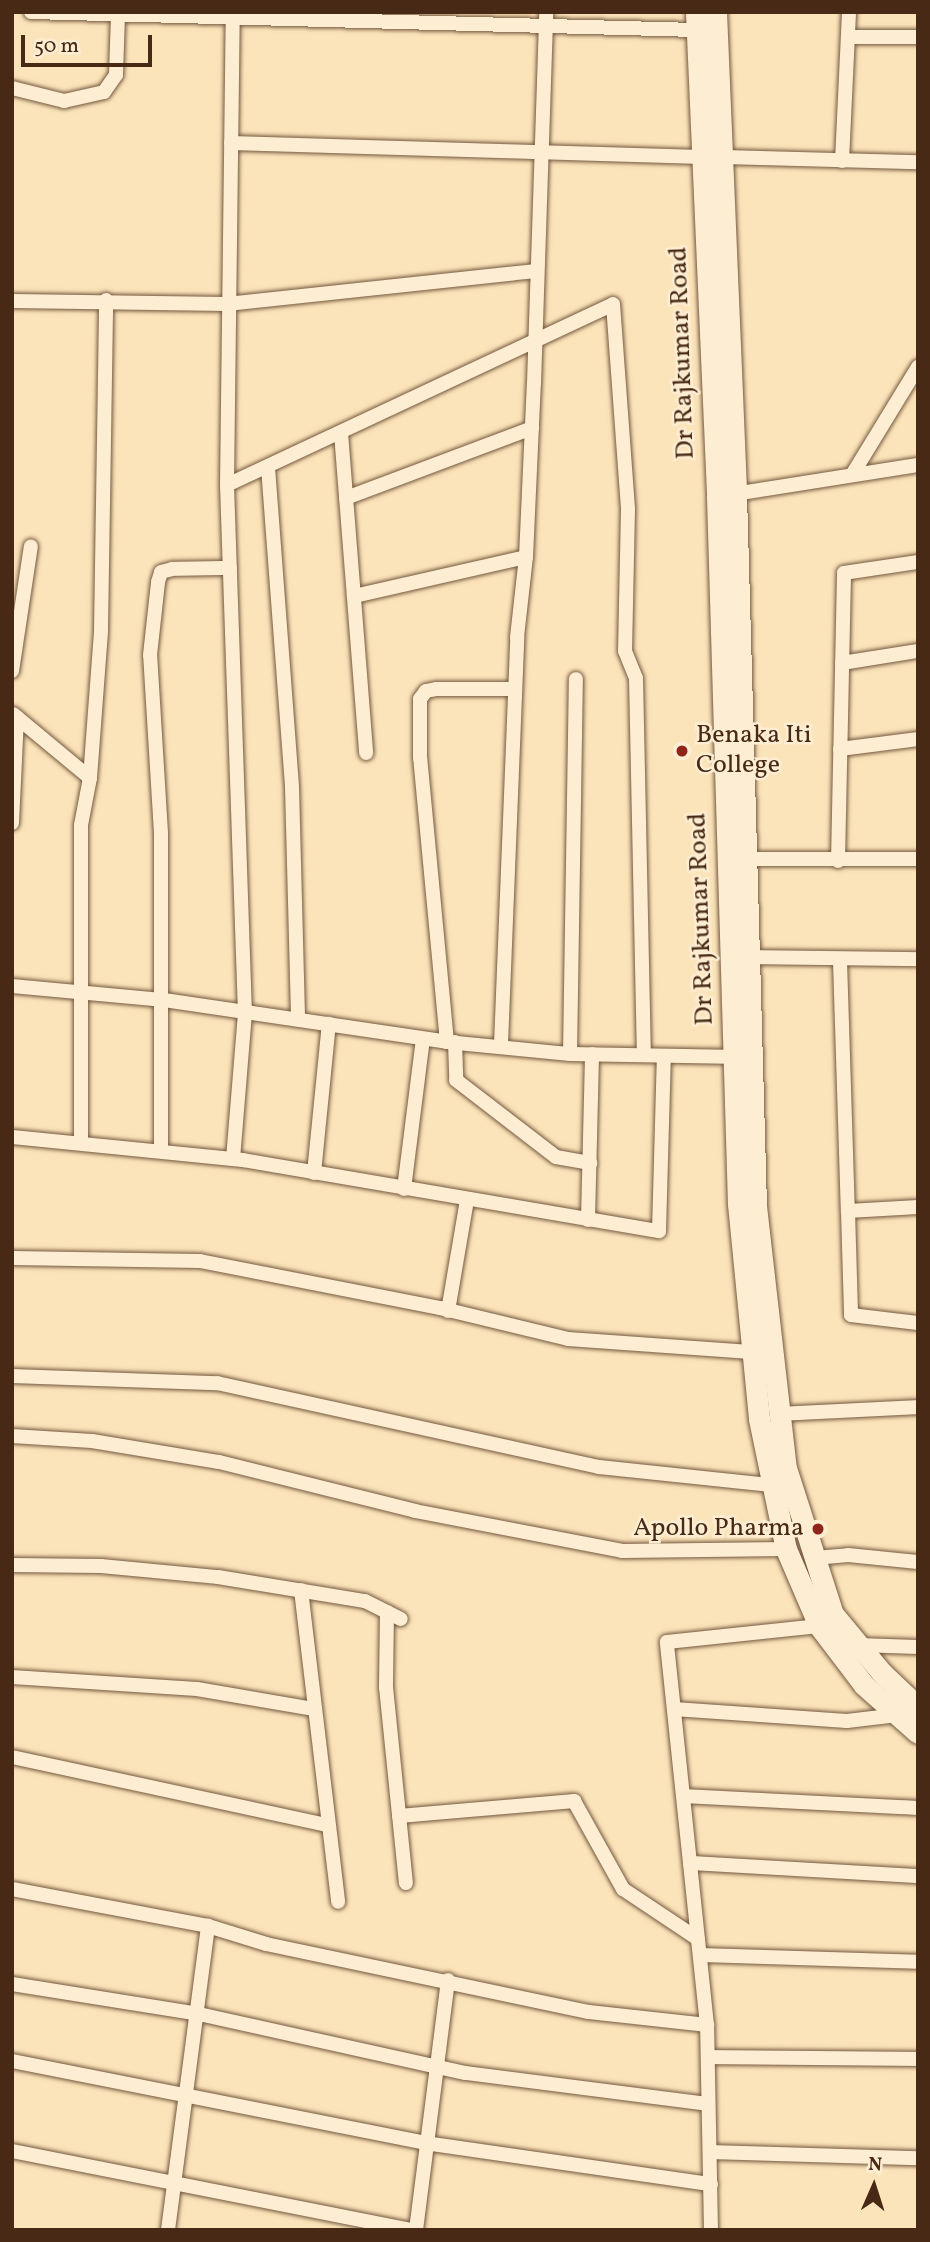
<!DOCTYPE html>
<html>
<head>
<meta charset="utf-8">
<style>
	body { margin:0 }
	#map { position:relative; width:930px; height:2242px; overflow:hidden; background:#fce4ba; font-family:Vollkorn,serif }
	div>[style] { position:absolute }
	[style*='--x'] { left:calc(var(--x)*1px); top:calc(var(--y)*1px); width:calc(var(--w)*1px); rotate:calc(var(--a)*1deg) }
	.roads { filter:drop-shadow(0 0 2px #74583e) drop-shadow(0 0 2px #74583e) }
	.street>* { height:14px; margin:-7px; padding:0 7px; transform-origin:7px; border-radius:7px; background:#fdedd2 }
	.secondary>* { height:21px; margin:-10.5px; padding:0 10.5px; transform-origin:10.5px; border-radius:10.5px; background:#fdedd2 }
	.dots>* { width:19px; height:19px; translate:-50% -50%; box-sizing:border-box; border:4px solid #fdedd2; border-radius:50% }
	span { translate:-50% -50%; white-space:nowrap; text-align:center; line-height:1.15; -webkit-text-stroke:5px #fdedd2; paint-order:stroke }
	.street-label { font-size:26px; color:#472915 }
	.poi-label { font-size:26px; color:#472915 }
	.left { translate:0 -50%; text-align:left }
	.right { translate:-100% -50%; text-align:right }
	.frame { position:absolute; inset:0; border:14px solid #472915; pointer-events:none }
	.north { position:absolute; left:839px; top:2151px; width:70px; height:70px; -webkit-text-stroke:5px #fdedd2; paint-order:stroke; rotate:3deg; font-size:19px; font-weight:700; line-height:28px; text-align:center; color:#472915 }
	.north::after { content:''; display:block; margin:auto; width:24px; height:32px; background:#472915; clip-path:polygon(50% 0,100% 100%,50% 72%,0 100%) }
	.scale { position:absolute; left:21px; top:35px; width:131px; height:32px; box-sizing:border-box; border:4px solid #472915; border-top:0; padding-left:9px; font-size:21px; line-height:24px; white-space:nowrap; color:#472915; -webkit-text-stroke:5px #fdedd2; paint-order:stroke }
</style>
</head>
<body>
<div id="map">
	<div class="roads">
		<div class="street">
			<i style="--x:31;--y:12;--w:666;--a:1.55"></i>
			<i style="--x:848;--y:37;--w:70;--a:0"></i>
			<i style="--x:12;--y:88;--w:54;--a:14"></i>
			<i style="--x:64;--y:101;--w:41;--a:-12.7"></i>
			<i style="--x:104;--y:92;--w:21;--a:-55"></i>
			<i style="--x:116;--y:75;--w:59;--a:-88.1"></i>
			<i style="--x:231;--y:143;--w:471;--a:1.7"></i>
			<i style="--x:722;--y:157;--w:196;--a:1.5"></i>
			<i style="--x:842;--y:161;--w:149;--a:-87.3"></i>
			<i style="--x:12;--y:301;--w:215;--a:0.8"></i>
			<i style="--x:227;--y:304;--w:311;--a:-6.1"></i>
			<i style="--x:341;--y:433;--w:321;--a:85.5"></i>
			<i style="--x:268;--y:467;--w:321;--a:85.7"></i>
			<i style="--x:292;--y:787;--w:232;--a:88.5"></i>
			<i style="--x:852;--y:475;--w:127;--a:-58.6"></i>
			<i style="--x:227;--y:485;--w:426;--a:-25.1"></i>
			<i style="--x:613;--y:304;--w:206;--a:85.8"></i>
			<i style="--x:628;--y:509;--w:142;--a:91.2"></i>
			<i style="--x:625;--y:651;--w:29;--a:68"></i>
			<i style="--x:636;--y:678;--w:377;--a:88.8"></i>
			<i style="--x:728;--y:495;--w:192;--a:-9"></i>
			<i style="--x:346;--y:498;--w:199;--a:-20.6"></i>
			<i style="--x:354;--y:596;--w:176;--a:-12.8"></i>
			<i style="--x:842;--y:663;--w:77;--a:-9"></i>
			<i style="--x:12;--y:671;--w:126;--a:-81.4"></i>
			<i style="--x:13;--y:714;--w:100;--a:39.7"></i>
			<i style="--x:840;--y:749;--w:79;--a:-7.3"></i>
			<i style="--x:12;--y:823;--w:106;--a:-87.3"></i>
			<i style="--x:737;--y:859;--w:181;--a:0"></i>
			<i style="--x:838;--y:861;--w:288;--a:-88.8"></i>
			<i style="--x:844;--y:573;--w:75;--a:-8.5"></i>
			<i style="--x:750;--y:957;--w:168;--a:0.7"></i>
			<i style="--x:840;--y:961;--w:250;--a:88.2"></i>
			<i style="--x:848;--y:1211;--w:70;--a:-3.3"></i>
			<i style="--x:12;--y:986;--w:153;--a:5.3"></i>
			<i style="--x:164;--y:1000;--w:286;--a:8.4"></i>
			<i style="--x:447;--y:1042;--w:124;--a:5.6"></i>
			<i style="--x:570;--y:1054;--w:171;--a:1"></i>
			<i style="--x:447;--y:1042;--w:285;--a:-95.4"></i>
			<i style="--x:420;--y:758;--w:59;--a:-90"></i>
			<i style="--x:420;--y:699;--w:10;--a:-53"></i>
			<i style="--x:426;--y:691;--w:10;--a:-11"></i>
			<i style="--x:436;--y:689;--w:79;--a:0"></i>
			<i style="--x:455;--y:1042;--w:38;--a:88"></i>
			<i style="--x:456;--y:1080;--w:126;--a:37.6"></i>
			<i style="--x:556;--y:1157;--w:35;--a:10"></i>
			<i style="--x:501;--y:1044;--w:407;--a:-87.7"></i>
			<i style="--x:517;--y:637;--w:81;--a:-83.6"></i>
			<i style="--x:526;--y:557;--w:174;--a:-87.4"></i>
			<i style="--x:534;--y:383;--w:371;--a:-88.1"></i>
			<i style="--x:570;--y:1054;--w:375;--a:-89.1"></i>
			<i style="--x:12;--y:1137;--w:232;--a:5.7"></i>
			<i style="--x:243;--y:1160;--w:422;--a:9.7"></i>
			<i style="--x:659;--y:1231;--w:175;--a:-88.4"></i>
			<i style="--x:81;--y:1142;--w:317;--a:-90"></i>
			<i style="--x:81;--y:825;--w:48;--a:-79.2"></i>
			<i style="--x:90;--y:778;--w:148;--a:-85.7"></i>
			<i style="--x:101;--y:630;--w:330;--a:-89.1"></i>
			<i style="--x:161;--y:1150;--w:317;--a:-90"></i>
			<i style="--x:161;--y:833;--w:178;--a:-93.5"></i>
			<i style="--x:150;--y:655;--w:73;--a:-83.7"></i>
			<i style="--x:158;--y:582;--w:10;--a:-73"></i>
			<i style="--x:161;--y:572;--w:11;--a:-15"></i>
			<i style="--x:172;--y:569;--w:58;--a:-1"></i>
			<i style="--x:233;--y:1159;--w:145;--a:-85.3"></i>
			<i style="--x:245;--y:1014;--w:529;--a:-91.95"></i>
			<i style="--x:227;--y:485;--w:473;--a:-89.3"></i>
			<i style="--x:314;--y:1173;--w:150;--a:-84.3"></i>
			<i style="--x:404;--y:1189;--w:151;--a:-82.8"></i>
			<i style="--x:848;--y:1211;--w:104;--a:88.3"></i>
			<i style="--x:851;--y:1315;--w:67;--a:6.8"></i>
			<i style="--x:588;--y:1220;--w:166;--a:-88.6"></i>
			<i style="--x:12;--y:1258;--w:188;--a:0.9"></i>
			<i style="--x:200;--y:1261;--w:245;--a:11.1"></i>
			<i style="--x:440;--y:1308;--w:132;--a:13.6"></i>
			<i style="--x:568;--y:1339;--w:183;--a:4.1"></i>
			<i style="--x:448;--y:1311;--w:113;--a:-80.3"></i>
			<i style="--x:12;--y:1376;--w:205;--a:2"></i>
			<i style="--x:217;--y:1383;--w:391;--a:12.4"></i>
			<i style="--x:599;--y:1467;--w:171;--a:6"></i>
			<i style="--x:780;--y:1414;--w:138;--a:-2.9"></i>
			<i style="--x:12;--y:1436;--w:80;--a:3.6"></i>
			<i style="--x:92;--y:1441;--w:129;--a:9.4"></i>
			<i style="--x:219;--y:1462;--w:202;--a:14"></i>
			<i style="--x:415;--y:1511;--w:211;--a:10.9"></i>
			<i style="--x:622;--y:1551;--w:164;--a:-0.7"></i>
			<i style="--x:815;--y:1558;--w:33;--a:-5"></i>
			<i style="--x:848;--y:1555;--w:70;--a:5.7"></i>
			<i style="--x:12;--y:1565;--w:89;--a:0.6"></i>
			<i style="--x:101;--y:1566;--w:118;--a:5.4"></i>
			<i style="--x:218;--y:1577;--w:149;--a:9.3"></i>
			<i style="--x:365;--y:1601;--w:40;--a:26.6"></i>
			<i style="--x:301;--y:1590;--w:314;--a:83.2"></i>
			<i style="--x:387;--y:1612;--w:75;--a:90.8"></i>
			<i style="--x:386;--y:1687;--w:197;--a:84.2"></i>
			<i style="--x:857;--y:1645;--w:61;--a:1.9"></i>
			<i style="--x:12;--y:1677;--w:185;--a:3.7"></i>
			<i style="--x:197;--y:1689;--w:119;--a:9.7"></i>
			<i style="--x:674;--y:1709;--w:173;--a:4"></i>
			<i style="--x:847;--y:1721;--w:51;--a:-6.7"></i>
			<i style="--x:12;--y:1757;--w:322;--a:12.2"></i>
			<i style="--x:683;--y:1796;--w:235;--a:2.9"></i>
			<i style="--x:399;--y:1816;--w:176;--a:-4.9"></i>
			<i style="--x:574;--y:1801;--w:101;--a:60.9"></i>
			<i style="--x:623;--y:1889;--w:90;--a:33.7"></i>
			<i style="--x:690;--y:1863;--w:228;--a:3.3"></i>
			<i style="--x:12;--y:1889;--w:199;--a:10.7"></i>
			<i style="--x:208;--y:1926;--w:61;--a:17.2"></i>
			<i style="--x:266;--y:1944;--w:330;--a:11.9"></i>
			<i style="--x:589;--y:2012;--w:119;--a:6.3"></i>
			<i style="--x:700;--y:1955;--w:218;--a:1.8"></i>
			<i style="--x:12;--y:1984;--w:189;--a:9.1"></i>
			<i style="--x:199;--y:2014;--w:273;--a:12.5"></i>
			<i style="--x:466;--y:2073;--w:244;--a:7.3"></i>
			<i style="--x:708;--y:2057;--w:210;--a:0.5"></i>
			<i style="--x:12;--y:2061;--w:421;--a:11.2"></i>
			<i style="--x:425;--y:2143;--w:289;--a:8.2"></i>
			<i style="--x:12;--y:2151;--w:407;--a:11.2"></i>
			<i style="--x:710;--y:2152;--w:208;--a:1.7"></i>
			<i style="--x:168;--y:2230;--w:307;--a:-82.5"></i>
			<i style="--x:416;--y:2230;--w:252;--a:-82.7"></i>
			<i style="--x:711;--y:2230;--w:205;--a:-91.1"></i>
			<i style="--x:707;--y:2025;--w:385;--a:-96"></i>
			<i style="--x:667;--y:1642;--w:153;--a:-6"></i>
		</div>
		<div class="secondary">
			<i style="--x:696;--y:12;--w:485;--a:87.5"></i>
			<i style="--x:717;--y:497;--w:707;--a:88.3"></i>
			<i style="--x:738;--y:1204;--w:216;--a:84.4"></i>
			<i style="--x:759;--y:1419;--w:133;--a:78.3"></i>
			<i style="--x:786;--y:1549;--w:84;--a:66.8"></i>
			<i style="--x:819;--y:1626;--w:74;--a:52.7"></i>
			<i style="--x:864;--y:1685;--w:72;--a:41.6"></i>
			<i style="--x:716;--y:12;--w:482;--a:87.6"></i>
			<i style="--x:736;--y:494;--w:712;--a:88.39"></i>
			<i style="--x:756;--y:1206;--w:264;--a:83.5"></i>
			<i style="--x:786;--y:1468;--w:153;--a:72.2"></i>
			<i style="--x:833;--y:1614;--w:77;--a:50.3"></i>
			<i style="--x:882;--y:1673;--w:50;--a:43.4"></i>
		</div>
	</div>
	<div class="dots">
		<i style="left:682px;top:751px;background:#8f2418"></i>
		<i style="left:818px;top:1529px;background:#8f2418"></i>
	</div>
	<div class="street-label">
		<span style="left:683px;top:353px;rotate:-92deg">Dr Rajkumar Road</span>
		<span style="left:702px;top:919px;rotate:-92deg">Dr Rajkumar Road</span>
	</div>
	<div class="poi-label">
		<span class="left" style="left:696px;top:751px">Benaka Iti<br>College</span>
		<span class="right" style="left:804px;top:1529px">Apollo Pharma</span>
	</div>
	<div class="frame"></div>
	<div class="north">N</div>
	<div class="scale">50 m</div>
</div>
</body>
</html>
